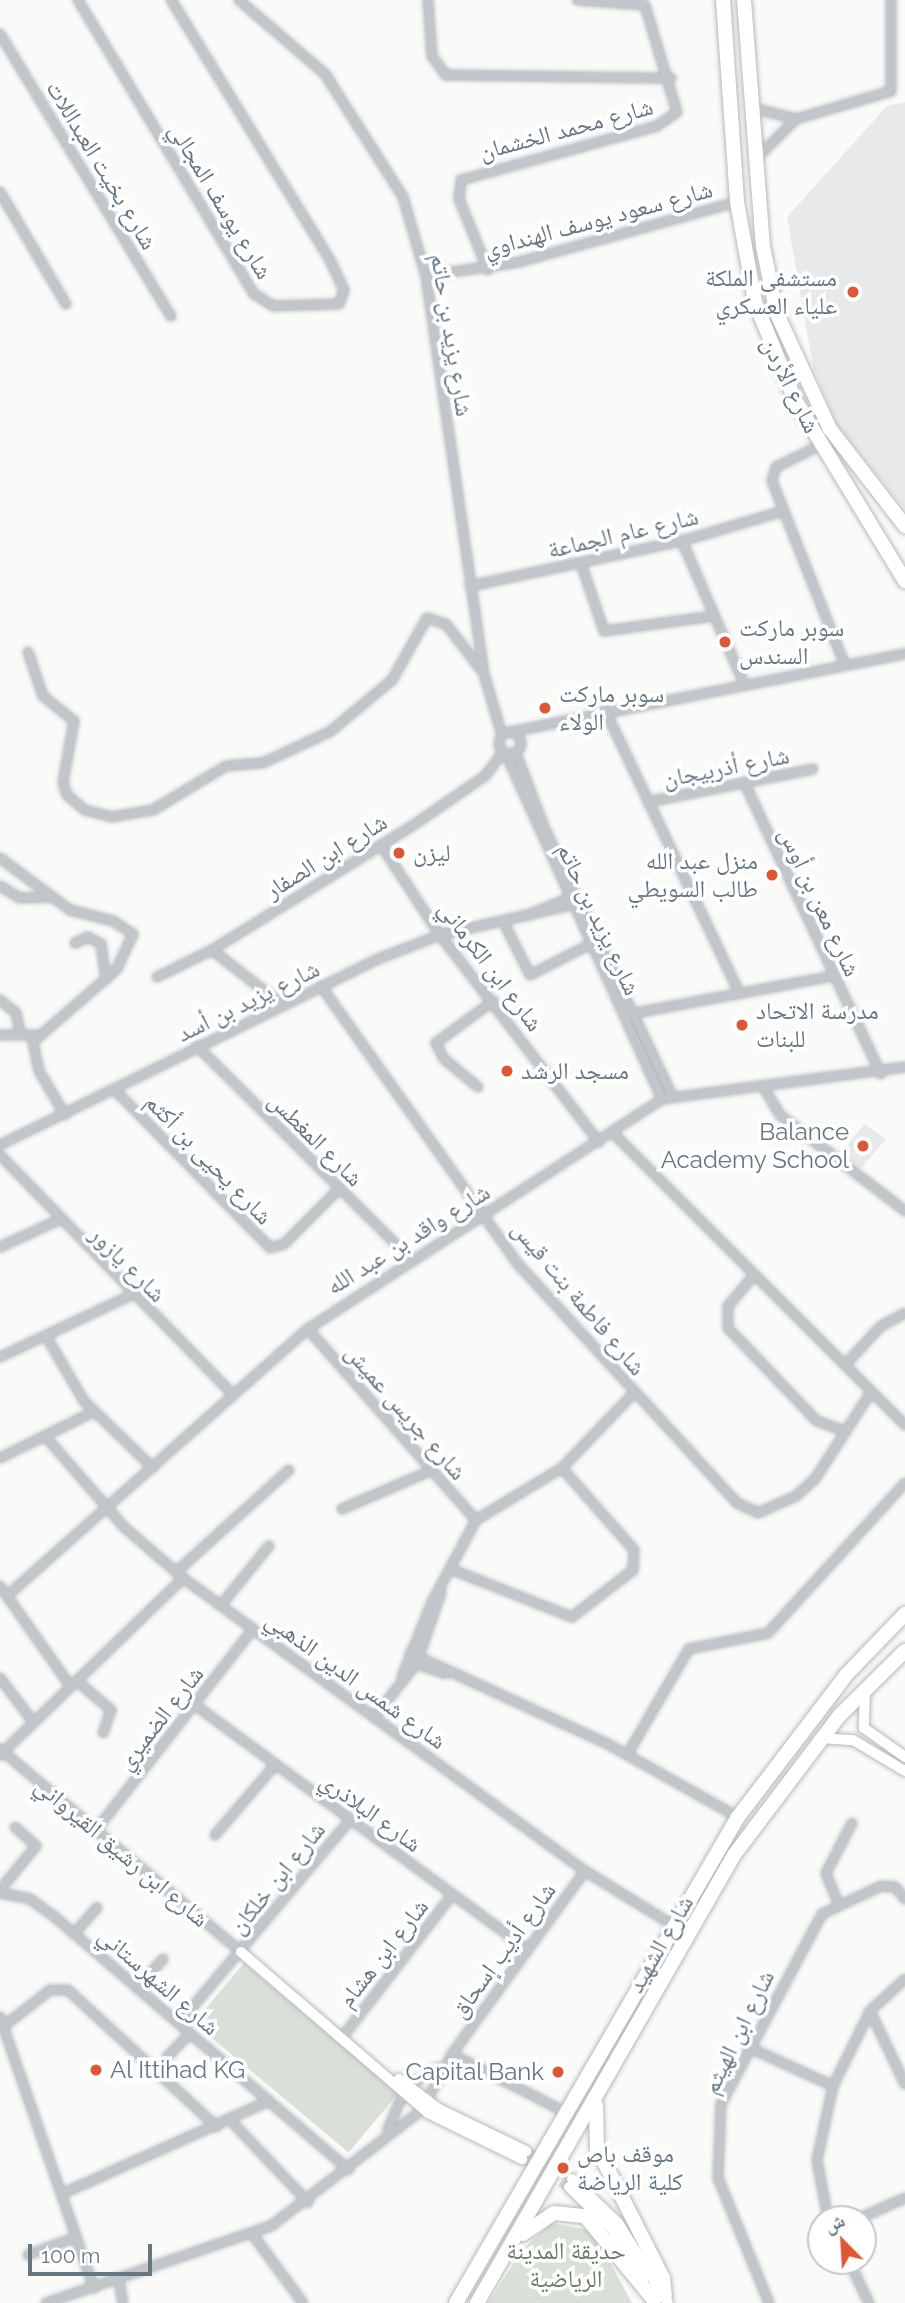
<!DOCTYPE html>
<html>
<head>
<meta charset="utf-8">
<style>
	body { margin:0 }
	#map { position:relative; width:905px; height:2303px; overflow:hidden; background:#fafaf8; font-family:Raleway,"Noto Naskh Arabic",sans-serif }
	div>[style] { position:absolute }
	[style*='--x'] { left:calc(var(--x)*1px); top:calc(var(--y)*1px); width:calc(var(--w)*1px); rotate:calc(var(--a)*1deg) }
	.built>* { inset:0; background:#e8e9e9 }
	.green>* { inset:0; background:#dadfd7; transform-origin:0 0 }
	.secondary-tunnel>* { height:10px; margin-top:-5px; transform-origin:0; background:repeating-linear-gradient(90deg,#d5d9da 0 10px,transparent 0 15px) }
	.roads { filter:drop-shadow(0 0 2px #b4babe) drop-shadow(0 0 2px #b4babe) }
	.street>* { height:8px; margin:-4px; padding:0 4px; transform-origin:4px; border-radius:4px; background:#c1c6ca }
	.street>.ring { margin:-4px; padding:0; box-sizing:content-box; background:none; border:8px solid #c1c6ca; border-radius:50% }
	.secondary>* { height:10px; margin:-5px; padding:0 5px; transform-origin:5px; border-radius:5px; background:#fff }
	.highway>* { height:14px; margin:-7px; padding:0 7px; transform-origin:7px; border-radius:7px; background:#fff }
	.dots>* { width:19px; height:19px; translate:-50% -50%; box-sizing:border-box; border:4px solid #fff; border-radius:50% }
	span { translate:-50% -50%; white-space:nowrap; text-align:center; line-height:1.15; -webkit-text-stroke:7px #fff; paint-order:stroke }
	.street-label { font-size:24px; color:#667782 }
	.poi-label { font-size:24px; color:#667782 }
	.right { translate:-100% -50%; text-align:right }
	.left { translate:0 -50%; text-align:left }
	.park-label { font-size:24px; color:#697a65 }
	.north { position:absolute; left:807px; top:2205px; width:70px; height:70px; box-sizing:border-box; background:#fff; border:2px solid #c2c9cd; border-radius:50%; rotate:336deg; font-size:19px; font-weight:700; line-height:28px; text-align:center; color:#667782 }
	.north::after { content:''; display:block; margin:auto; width:24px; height:32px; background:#dd5635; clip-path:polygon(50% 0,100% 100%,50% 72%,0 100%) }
	.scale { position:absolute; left:28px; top:2244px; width:124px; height:32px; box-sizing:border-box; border:4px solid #667782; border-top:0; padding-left:9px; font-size:21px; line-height:24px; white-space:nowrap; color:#667782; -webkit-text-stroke:5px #fff; paint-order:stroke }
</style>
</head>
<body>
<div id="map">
	<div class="built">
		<i style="clip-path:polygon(905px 102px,905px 509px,837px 425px,813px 367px,787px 217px,887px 106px)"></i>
		<i style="clip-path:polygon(864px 1124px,886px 1139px,861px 1168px,841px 1154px)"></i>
	</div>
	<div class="green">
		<i style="left:244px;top:1963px;width:202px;height:78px;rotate:40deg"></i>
		<i style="clip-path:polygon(552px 2223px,593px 2231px,632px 2303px,488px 2303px,523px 2249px)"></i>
	</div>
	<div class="secondary-tunnel">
		<i style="--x:526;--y:2151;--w:54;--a:31.3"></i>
		<i style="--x:522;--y:2159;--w:55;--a:30.8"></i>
	</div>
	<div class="roads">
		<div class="street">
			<i style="--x:78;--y:0;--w:343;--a:59.1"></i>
			<i style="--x:254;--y:294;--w:22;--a:32"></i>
			<i style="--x:273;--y:306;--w:66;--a:-1.7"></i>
			<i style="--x:339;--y:304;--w:15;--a:-70"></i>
			<i style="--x:344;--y:290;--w:33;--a:-115"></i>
			<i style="--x:330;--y:260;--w:305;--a:-121.4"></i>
			<i style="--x:239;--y:0;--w:113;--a:40.7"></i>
			<i style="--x:325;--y:74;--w:146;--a:57.6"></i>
			<i style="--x:403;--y:197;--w:82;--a:73.8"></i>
			<i style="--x:426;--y:276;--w:402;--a:81.7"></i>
			<i style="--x:484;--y:674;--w:64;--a:73.6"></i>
			<i style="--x:428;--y:0;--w:56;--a:85.9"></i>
			<i style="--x:432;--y:56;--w:24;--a:54"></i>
			<i style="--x:446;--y:75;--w:225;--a:0.8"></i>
			<i style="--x:0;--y:34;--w:330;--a:58.8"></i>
			<i style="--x:753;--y:108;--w:44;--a:14.3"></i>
			<i style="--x:796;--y:119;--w:99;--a:-16.4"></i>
			<i style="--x:891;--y:91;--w:91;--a:-90"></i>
			<i style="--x:756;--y:159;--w:57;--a:-45"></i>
			<i style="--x:0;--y:192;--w:130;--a:59.5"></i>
			<i style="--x:488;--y:270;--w:77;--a:-112.2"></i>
			<i style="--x:459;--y:199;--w:19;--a:-84"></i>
			<i style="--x:461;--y:180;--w:203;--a:-15.4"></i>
			<i style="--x:657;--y:126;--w:24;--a:-35"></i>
			<i style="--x:677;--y:112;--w:112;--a:-106.7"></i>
			<i style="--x:645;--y:5;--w:68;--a:-175.8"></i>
			<i style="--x:426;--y:276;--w:94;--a:-8.6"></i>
			<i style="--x:519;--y:262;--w:226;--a:-15.4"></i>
			<i style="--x:821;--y:445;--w:50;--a:153.9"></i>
			<i style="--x:776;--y:467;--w:15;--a:106"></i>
			<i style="--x:772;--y:481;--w:196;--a:68.4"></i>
			<i style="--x:682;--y:541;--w:153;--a:66.5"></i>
			<i style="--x:581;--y:563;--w:72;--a:71.3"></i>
			<i style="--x:604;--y:631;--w:111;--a:-7.8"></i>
			<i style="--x:470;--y:586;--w:217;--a:-12"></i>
			<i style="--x:682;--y:541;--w:105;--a:-16.5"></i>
			<i style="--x:28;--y:652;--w:46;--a:71.2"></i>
			<i style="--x:43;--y:696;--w:40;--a:39"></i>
			<i style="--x:74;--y:721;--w:62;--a:100.2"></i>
			<i style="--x:63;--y:782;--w:14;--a:73"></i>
			<i style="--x:67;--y:795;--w:23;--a:40"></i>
			<i style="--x:85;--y:810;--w:27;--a:15"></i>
			<i style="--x:111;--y:817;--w:43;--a:-9.5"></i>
			<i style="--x:153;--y:810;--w:85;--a:-31.1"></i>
			<i style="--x:226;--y:766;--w:37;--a:-5"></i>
			<i style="--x:263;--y:763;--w:75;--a:-25.2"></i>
			<i style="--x:331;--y:731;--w:80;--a:-39.9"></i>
			<i style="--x:392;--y:680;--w:71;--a:-60.6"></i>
			<i style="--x:427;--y:618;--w:20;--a:18"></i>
			<i style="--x:446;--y:624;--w:59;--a:52.5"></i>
			<i style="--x:605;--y:710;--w:312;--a:64.6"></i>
			<i class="ring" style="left:499px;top:732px;width:14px;height:14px"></i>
			<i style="--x:510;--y:732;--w:403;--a:-11.2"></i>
			<i style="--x:516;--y:753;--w:79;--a:69.3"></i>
			<i style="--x:544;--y:827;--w:297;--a:64.5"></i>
			<i style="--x:506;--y:754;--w:379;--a:65.7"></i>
			<i style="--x:745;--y:784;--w:320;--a:64.9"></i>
			<i style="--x:648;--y:802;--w:168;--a:-11.3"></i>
			<i style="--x:381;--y:845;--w:108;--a:56.8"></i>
			<i style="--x:440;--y:935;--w:261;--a:52.5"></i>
			<i style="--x:0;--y:858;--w:87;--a:36.6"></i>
			<i style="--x:70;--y:910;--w:44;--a:14.3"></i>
			<i style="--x:113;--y:921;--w:24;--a:33"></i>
			<i style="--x:133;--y:934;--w:38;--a:115"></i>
			<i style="--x:117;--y:969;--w:111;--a:139"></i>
			<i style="--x:33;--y:1042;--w:30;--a:78"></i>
			<i style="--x:39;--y:1071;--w:51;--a:59.4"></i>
			<i style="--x:0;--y:886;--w:23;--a:31"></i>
			<i style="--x:20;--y:898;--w:31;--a:-2"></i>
			<i style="--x:526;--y:916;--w:47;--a:-22.7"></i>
			<i style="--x:503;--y:921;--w:60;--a:63.4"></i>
			<i style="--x:530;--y:975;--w:66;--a:-27"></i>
			<i style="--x:75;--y:943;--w:14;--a:-25"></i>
			<i style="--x:88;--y:937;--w:15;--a:28"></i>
			<i style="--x:101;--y:944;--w:36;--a:82"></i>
			<i style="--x:212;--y:950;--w:88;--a:38"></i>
			<i style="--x:157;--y:977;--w:61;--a:-26.1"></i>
			<i style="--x:212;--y:950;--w:235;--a:-31.8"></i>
			<i style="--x:412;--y:826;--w:88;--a:-34.4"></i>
			<i style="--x:485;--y:776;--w:30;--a:-53"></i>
			<i style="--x:321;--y:986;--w:341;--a:54.7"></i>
			<i style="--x:518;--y:1264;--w:324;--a:47.5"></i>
			<i style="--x:737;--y:1503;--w:23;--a:25"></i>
			<i style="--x:758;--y:1513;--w:42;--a:-24.1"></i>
			<i style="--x:796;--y:1496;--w:25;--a:-42"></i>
			<i style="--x:815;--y:1479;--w:103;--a:-57.2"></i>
			<i style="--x:0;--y:1000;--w:21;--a:39"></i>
			<i style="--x:16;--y:1013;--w:19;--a:78"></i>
			<i style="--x:630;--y:1014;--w:207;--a:-10.6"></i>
			<i style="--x:0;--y:1035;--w:38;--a:0"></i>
			<i style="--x:197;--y:1046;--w:301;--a:44.9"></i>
			<i style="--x:478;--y:1087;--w:44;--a:-140.5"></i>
			<i style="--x:444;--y:1059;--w:18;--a:-117"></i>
			<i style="--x:436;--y:1043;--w:71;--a:-36.4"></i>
			<i style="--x:764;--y:1088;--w:31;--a:59"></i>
			<i style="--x:780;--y:1115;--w:158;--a:37.5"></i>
			<i style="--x:115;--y:1090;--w:221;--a:45.5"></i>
			<i style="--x:270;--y:1248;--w:15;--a:-16"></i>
			<i style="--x:284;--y:1244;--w:76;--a:-45"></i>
			<i style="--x:613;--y:1133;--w:413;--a:45"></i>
			<i style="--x:0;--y:1145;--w:421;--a:-26.2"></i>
			<i style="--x:378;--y:959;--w:66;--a:-21.2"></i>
			<i style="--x:440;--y:935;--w:144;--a:-12.9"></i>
			<i style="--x:0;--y:1155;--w:334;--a:45.8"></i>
			<i style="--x:0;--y:1247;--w:65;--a:-24.6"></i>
			<i style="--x:754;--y:1275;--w:40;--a:130"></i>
			<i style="--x:728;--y:1306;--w:22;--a:90"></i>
			<i style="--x:728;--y:1328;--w:129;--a:46.3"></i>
			<i style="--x:817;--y:1421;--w:30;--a:20"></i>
			<i style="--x:308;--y:1329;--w:254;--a:48.7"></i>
			<i style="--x:46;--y:1336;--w:75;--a:59.7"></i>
			<i style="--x:84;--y:1401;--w:96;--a:44.2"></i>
			<i style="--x:0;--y:1357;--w:145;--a:-25.3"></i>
			<i style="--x:845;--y:1365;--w:53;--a:-47.3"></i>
			<i style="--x:881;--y:1326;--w:27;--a:-28"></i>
			<i style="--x:45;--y:1436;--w:121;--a:49"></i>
			<i style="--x:124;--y:1527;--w:78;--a:40.8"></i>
			<i style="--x:183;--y:1578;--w:497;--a:36.1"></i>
			<i style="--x:585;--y:1871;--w:101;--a:31.6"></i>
			<i style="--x:0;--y:1458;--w:104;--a:-26.3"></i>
			<i style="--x:342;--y:1509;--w:98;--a:-23.4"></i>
			<i style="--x:453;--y:1570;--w:128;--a:21.6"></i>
			<i style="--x:572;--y:1617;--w:77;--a:-37.6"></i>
			<i style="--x:633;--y:1570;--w:20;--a:-87"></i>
			<i style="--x:634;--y:1550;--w:109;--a:-131.3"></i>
			<i style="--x:176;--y:1572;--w:152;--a:-42.1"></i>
			<i style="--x:0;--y:1586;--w:123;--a:54.9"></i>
			<i style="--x:7;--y:1596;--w:402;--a:-41.6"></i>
			<i style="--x:308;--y:1329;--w:422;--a:-33"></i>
			<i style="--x:662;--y:1099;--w:245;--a:-7.5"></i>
			<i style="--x:221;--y:1605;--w:76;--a:-50.9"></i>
			<i style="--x:410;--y:1653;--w:216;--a:24.7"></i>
			<i style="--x:606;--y:1743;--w:151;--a:29.3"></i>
			<i style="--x:411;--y:1662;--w:36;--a:19"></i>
			<i style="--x:402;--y:1677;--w:81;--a:-68.2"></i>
			<i style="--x:432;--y:1602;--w:93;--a:-61.8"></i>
			<i style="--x:476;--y:1520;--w:100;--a:-31.2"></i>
			<i style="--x:562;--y:1468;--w:104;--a:-46.2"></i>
			<i style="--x:0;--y:1678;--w:56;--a:52.9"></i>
			<i style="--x:77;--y:1681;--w:45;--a:40.5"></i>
			<i style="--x:111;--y:1710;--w:24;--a:109"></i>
			<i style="--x:195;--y:1705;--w:412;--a:36.3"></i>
			<i style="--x:375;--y:1716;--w:66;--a:-51.7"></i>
			<i style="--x:416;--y:1664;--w:75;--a:-70.6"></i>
			<i style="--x:0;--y:1749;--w:315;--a:40.1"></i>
			<i style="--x:0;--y:1755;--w:255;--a:-44"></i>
			<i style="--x:627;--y:1755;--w:123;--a:-59.7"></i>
			<i style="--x:689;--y:1649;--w:81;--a:-11.4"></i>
			<i style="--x:768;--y:1633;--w:203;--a:-47.6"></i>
			<i style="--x:96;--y:1830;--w:255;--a:-52"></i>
			<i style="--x:215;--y:1835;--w:92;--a:-49.4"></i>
			<i style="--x:0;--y:1890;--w:57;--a:-50.7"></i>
			<i style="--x:36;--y:1846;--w:28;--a:-138"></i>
			<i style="--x:0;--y:1893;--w:31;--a:11"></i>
			<i style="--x:30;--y:1899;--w:32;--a:36"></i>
			<i style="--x:56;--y:1918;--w:386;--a:40.7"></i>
			<i style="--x:838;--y:1903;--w:32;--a:-112"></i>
			<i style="--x:826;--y:1873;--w:56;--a:-62.5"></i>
			<i style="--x:74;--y:1934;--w:35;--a:-49"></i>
			<i style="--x:137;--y:1988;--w:39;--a:-48"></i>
			<i style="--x:870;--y:2011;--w:81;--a:64.4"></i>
			<i style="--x:0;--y:2017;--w:287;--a:70.9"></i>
			<i style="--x:179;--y:2023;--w:264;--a:-49.9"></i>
			<i style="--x:4;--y:2026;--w:58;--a:-38"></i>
			<i style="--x:50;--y:1990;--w:18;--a:0"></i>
			<i style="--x:68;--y:1990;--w:202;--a:42.6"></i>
			<i style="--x:345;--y:2034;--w:175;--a:-52.4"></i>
			<i style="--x:748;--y:2047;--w:94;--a:24.6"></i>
			<i style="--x:452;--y:2054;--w:127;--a:27.2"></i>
			<i style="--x:167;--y:2057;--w:33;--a:-46"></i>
			<i style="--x:408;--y:2086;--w:35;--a:-31"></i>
			<i style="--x:427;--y:2100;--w:52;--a:-61.5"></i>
			<i style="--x:452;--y:2054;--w:226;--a:-54"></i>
			<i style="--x:231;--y:2121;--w:112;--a:46.5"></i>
			<i style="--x:388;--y:2129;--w:40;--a:-66.6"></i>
			<i style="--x:64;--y:2193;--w:225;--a:-24.2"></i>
			<i style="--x:828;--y:2219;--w:60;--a:-100.6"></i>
			<i style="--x:817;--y:2160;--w:76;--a:-77.8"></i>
			<i style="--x:833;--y:2086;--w:84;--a:-63.7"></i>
			<i style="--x:870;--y:2011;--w:47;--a:-42.4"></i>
			<i style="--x:858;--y:2219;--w:51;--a:-24.1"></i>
			<i style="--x:253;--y:2235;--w:84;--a:53.7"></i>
			<i style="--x:28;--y:2255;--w:52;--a:-20.2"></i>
			<i style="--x:849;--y:2261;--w:47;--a:64.5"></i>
			<i style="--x:119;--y:2279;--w:24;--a:81"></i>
			<i style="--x:46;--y:2303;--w:238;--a:-18.9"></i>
			<i style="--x:271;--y:2226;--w:192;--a:-37.6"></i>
			<i style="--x:769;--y:2303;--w:135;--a:-112.2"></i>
			<i style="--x:718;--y:2178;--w:74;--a:-87.7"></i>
			<i style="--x:721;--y:2104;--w:215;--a:-62"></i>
			<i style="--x:822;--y:1914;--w:65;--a:-25.4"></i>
			<i style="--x:881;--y:1886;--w:14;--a:4"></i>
			<i style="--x:895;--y:1887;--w:16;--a:50"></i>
		</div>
		<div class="secondary">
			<i style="--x:865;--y:1691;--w:37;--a:92"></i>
			<i style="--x:864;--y:1728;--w:50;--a:35.3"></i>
			<i style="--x:821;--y:1738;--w:32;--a:4"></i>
			<i style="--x:853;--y:1740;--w:61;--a:30.8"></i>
			<i style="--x:241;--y:1952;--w:247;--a:40.7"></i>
			<i style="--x:428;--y:2113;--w:105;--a:26.1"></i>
			<i style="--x:399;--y:2079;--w:50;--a:36.9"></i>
			<i style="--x:439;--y:2109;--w:97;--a:25.8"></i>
			<i style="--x:572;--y:2179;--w:64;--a:43.7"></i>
			<i style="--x:618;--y:2223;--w:94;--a:58"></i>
			<i style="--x:569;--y:2187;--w:60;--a:44.3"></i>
			<i style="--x:612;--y:2229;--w:59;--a:58.2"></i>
		</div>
		<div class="highway">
			<i style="--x:723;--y:0;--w:202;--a:86"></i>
			<i style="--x:737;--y:202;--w:102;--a:79.8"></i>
			<i style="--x:755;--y:302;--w:106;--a:67.8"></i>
			<i style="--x:795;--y:400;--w:212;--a:58.7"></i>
			<i style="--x:744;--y:0;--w:248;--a:85.6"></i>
			<i style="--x:763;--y:247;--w:68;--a:78.2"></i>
			<i style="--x:777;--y:314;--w:127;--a:65.3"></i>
			<i style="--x:830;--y:429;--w:123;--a:52.3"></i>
			<i style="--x:596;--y:2105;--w:43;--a:88.7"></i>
			<i style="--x:597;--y:2148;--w:146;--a:63.1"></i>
			<i style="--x:663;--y:2278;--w:18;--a:84"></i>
			<i style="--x:523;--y:2234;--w:37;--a:-34"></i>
			<i style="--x:554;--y:2213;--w:31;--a:6"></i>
			<i style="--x:585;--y:2216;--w:109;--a:50.6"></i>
			<i style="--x:456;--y:2303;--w:562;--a:-59.88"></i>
			<i style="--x:738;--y:1817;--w:178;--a:-52.7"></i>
			<i style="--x:846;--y:1675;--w:85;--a:-46"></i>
			<i style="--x:477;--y:2303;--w:516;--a:-60.16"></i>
			<i style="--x:734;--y:1855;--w:176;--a:-52.9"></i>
			<i style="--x:840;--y:1715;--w:91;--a:-44.6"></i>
		</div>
	</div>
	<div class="dots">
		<i style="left:853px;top:292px;background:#dd5635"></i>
		<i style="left:725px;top:642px;background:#dd5635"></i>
		<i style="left:545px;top:708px;background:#dd5635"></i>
		<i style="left:399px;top:853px;background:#dd5635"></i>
		<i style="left:772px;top:875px;background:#dd5635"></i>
		<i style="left:742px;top:1025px;background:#dd5635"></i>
		<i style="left:507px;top:1071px;background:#dd5635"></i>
		<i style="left:863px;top:1146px;background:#dd5635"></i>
		<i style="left:96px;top:2070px;background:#dd5635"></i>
		<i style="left:558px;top:2072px;background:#dd5635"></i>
		<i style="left:563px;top:2168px;background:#dd5635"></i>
	</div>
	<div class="street-label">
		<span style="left:566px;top:129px;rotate:-15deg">شارع محمد الخشمان</span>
		<span style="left:102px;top:165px;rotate:59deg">شارع بخيت العبداللات</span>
		<span style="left:221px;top:201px;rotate:59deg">شارع يوسف المجالي</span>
		<span style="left:598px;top:219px;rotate:-15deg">شارع سعود يوسف الهنداوي</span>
		<span style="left:452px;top:335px;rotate:81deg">شارع يزيد بن حاتم</span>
		<span style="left:791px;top:385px;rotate:64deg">شارع الأردن</span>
		<span style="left:623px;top:533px;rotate:-13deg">شارع عام الجماعة</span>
		<span style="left:726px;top:767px;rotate:-11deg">شارع أذربيجان</span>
		<span style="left:326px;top:856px;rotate:-32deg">شارع ابن الصفار</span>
		<span style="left:820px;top:902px;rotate:65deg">شارع معن بن أوس</span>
		<span style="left:599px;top:919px;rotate:65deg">شارع يزيد بن حاتم</span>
		<span style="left:491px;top:966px;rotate:53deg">شارع ابن الكرماني</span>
		<span style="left:248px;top:1001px;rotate:-26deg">شارع يزيد بن أسد</span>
		<span style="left:316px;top:1139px;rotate:45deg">شارع المغطس</span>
		<span style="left:209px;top:1159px;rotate:46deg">شارع يحيى بن أكثم</span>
		<span style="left:408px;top:1239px;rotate:-32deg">شارع واقد بن عبد الله</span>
		<span style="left:128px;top:1264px;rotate:45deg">شارع يازور</span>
		<span style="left:579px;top:1298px;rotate:50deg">شارع فاطمة بنت قيس</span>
		<span style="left:406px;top:1412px;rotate:49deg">شارع جريس عميش</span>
		<span style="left:356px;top:1680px;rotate:36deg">شارع شمس الدين الذهبي</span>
		<span style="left:160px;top:1718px;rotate:-52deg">شارع الضميري</span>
		<span style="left:371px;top:1812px;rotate:36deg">شارع البلاذري</span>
		<span style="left:122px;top:1852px;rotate:40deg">شارع ابن رشيق القيرواني</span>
		<span style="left:277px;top:1878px;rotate:-51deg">شارع ابن خلكان</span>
		<span style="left:660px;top:1944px;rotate:-60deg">شارع الشهيد</span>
		<span style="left:503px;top:1950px;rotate:-54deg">شارع أديب إسحاق</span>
		<span style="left:383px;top:1953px;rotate:-52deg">شارع ابن هشام</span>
		<span style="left:159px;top:1981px;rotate:41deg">شارع الشهرستاني</span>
		<span style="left:738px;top:2032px;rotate:-64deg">شارع ابن الهيثم</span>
	</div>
	<div class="poi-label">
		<span class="right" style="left:837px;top:292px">مستشفى الملكة<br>علياء العسكري</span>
		<span class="left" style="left:739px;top:642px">سوبر ماركت<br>السندس</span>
		<span class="left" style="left:559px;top:708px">سوبر ماركت<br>الولاء</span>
		<span class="left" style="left:413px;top:853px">ليزن</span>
		<span class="right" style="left:758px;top:875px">منزل عبد الله<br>طالب السويطي</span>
		<span class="left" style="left:756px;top:1025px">مدرسة الاتحاد<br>للبنات</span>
		<span class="left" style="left:521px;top:1071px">مسجد الرشد</span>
		<span class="right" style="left:849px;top:1146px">Balance<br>Academy School</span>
		<span class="left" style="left:110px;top:2070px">Al Ittihad KG</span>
		<span class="right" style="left:544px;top:2072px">Capital Bank</span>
		<span class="left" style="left:577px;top:2168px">موقف باص<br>كلية الرياضة</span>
	</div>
	<div class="park-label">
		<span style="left:566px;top:2265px">حديقة المدينة<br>الرياضية</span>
	</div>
	<div class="north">ش</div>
	<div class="scale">100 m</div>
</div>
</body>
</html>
